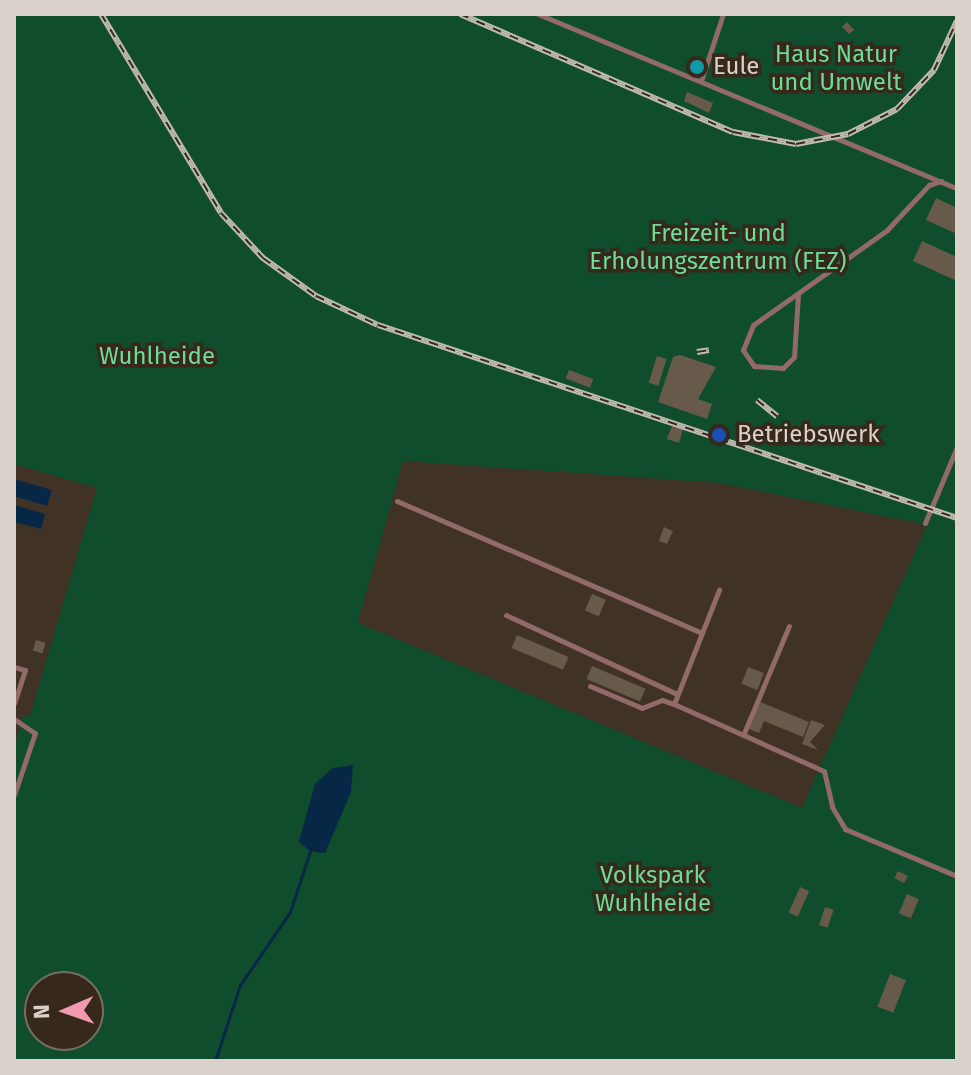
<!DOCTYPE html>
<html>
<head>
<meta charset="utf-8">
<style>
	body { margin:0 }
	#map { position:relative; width:971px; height:1075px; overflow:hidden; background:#403325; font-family:"Fira Sans",sans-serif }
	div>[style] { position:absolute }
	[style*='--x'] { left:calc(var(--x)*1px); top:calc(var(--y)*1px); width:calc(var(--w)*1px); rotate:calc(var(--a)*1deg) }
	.green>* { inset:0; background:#0f4d2c }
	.water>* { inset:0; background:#072746 }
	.stream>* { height:3px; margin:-1.5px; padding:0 1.5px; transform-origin:1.5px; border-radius:1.5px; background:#072746 }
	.building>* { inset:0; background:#685a4b; transform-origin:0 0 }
	.service>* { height:5px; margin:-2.5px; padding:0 2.5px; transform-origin:2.5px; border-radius:2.5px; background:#916a69 }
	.rail>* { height:6px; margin-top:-3px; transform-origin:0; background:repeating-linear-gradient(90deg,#36291b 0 9px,#c3bab1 0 18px); box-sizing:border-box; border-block:2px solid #c3bab1 }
	.dots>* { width:22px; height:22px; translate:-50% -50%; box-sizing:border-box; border:4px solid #36291b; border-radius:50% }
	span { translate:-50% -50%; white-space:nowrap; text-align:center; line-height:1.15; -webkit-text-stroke:7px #36291b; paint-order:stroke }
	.park-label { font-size:24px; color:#6cdc97 }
	.poi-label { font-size:24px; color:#dad2ca }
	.left { translate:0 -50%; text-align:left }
	.frame { position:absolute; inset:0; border:16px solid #dad2ca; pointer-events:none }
	.north { position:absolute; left:24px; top:971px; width:80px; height:80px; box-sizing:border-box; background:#36291b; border:2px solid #786d61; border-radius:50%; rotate:268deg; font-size:22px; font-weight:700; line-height:32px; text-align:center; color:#dad2ca }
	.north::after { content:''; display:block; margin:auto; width:28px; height:36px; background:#f29aaf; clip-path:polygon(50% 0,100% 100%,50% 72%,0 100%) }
</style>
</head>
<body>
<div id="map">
	<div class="green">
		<i style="clip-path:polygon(evenodd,14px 14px,957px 14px,957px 1061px,14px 1061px,14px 747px,23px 715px,30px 716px,97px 488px,14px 464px,14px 14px,403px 461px,719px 483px,927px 525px,802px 808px,358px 623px,403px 461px,14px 14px,352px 765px,351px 792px,340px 815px,299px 842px,315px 784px,352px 765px,14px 14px,40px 987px,88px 987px,88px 1035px,40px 1035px,40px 987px)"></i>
	</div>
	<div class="water">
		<i style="clip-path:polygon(14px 479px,52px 490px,47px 506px,14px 496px)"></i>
		<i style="clip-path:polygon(14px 505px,45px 514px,41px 529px,14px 522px)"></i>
		<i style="clip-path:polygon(353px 765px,351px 792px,325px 853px,310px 851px,299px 842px,315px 784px,333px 768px)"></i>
	</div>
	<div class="stream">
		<i style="--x:215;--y:1061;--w:80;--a:-71.8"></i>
		<i style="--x:240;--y:985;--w:88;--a:-55.6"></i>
		<i style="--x:290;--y:912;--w:64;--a:-71.8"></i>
	</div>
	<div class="building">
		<i style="clip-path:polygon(847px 22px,854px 30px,849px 34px,842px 27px)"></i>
		<i style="clip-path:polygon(687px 92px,713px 103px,709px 113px,684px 101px)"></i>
		<i style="clip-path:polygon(936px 198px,957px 208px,957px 234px,926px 220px)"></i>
		<i style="clip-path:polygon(922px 241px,957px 257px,957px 281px,913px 261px)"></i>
		<i style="clip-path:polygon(680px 355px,716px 367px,698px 399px,712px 404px,707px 419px,658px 402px,673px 357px)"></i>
		<i style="left:657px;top:356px;width:10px;height:28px;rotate:17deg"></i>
		<i style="left:569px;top:370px;width:26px;height:9px;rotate:21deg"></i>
		<i style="clip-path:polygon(672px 426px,683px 429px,679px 443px,667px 439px)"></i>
		<i style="clip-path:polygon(664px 527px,673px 531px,667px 544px,659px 541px)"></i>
		<i style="left:592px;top:594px;width:15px;height:18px;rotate:23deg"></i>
		<i style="left:517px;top:635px;width:56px;height:14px;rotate:23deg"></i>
		<i style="left:36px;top:640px;width:10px;height:11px;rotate:17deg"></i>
		<i style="left:592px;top:666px;width:58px;height:14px;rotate:23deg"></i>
		<i style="left:748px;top:667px;width:17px;height:18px;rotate:21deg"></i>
		<i style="clip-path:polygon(760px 702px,809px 722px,803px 737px,764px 721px,759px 733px,749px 729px)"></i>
		<i style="clip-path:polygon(811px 720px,825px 725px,810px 742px,818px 750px,802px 744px)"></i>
		<i style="left:898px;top:871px;width:11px;height:8px;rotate:27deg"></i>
		<i style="left:800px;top:887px;width:10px;height:28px;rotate:24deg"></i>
		<i style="left:907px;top:894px;width:13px;height:21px;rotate:23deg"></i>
		<i style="left:825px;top:907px;width:9px;height:19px;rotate:18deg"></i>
		<i style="left:890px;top:974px;width:17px;height:35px;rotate:21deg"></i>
	</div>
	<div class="service">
		<i style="--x:538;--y:14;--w:454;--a:22.6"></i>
		<i style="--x:701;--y:81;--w:71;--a:-71.8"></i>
		<i style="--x:798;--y:294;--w:63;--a:93.6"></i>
		<i style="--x:794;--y:357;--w:16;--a:135"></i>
		<i style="--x:783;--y:368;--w:29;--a:-176"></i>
		<i style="--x:754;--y:366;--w:19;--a:-125"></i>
		<i style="--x:743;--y:350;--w:27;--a:-68"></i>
		<i style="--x:753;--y:325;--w:164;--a:-35.3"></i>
		<i style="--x:887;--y:230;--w:62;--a:-47"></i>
		<i style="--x:929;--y:185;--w:13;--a:-18"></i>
		<i style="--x:397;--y:501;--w:332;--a:23.4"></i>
		<i style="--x:925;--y:523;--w:82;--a:-67.2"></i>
		<i style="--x:506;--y:615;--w:188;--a:24.8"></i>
		<i style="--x:14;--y:667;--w:11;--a:15"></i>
		<i style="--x:25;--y:670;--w:35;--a:108"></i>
		<i style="--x:590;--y:686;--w:56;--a:22.9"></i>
		<i style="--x:642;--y:708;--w:22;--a:-22"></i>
		<i style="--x:662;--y:700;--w:13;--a:18"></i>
		<i style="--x:674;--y:704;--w:164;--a:24.1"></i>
		<i style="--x:824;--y:771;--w:37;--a:77"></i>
		<i style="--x:832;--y:807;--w:26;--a:59"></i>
		<i style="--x:845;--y:829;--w:121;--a:22.8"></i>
		<i style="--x:674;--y:704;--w:123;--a:-68.5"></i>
		<i style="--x:14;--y:719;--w:25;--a:34"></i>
		<i style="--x:35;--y:733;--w:65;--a:108.7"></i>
		<i style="--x:744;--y:733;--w:116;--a:-67.2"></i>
	</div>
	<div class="rail">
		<i style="--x:101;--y:14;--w:232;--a:58.9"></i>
		<i style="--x:221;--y:213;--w:62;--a:47"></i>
		<i style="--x:263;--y:258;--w:65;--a:35.6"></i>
		<i style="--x:316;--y:296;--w:68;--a:25.1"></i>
		<i style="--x:378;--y:325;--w:610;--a:18.43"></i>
		<i style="--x:460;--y:14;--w:297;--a:23.4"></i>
		<i style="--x:733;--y:132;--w:64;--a:10.8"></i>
		<i style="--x:796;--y:144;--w:53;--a:-10.9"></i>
		<i style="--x:848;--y:134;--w:55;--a:-27"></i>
		<i style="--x:897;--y:109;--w:54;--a:-46.5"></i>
		<i style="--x:934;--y:70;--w:54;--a:-64.9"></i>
		<i style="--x:697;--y:352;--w:12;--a:-9"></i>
		<i style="--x:757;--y:400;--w:26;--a:39"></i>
	</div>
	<div class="dots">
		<i style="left:697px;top:67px;background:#0f9aa8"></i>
		<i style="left:719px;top:435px;background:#1a4fb4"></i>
	</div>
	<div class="park-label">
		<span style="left:836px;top:69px">Haus Natur<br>und Umwelt</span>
		<span style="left:718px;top:248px">Freizeit- und<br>Erholungszentrum (FEZ)</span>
		<span style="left:157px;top:357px">Wuhlheide</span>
		<span style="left:653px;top:890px">Volkspark<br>Wuhlheide</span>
	</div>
	<div class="poi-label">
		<span class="left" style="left:713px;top:67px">Eule</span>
		<span class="left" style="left:737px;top:435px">Betriebswerk</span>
	</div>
	<div class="frame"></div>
	<div class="north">N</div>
</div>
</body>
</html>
